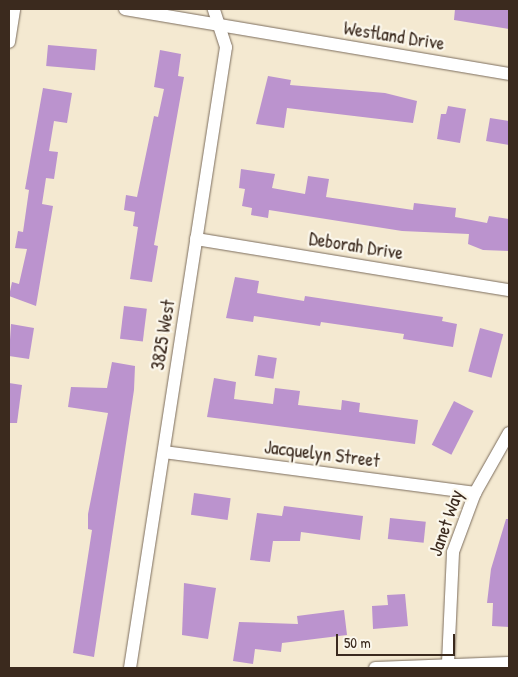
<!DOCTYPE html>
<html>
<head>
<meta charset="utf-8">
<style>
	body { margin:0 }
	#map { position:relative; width:518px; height:677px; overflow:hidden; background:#f4e9d1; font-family:"Patrick Hand",sans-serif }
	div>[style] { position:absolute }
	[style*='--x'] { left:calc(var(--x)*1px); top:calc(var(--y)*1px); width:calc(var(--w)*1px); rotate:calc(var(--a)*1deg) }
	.building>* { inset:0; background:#bb93ce; transform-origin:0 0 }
	.roads { filter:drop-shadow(0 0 1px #7c6d5d) drop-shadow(0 0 1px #7c6d5d) }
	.minor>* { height:12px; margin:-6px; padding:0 6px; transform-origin:6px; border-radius:6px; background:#fff }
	span { translate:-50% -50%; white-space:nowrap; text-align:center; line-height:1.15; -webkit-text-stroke:4.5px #fbf7ec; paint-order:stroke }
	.street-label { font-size:19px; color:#3b2a1e }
	.frame { position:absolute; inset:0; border:10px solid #3b2a1e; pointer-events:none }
	.scale { position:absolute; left:336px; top:634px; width:119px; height:22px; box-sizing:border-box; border:2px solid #3b2a1e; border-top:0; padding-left:6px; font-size:15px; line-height:18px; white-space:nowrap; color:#3b2a1e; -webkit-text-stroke:4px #fbf7ec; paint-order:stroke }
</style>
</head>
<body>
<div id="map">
	<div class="building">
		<i style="clip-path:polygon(455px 9px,509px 9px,509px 29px,454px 20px)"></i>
		<i style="left:48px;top:45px;width:49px;height:21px;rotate:5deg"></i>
		<i style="clip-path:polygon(160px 50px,181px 54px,178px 76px,184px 77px,154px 245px,158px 246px,152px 282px,130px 279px,138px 227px,133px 226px,135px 212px,124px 210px,126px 195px,137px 197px,154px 116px,158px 117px,164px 89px,154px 87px)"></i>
		<i style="clip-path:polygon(268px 76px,291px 80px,290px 85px,385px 93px,417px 101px,413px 123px,287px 108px,284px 128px,256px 124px)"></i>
		<i style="clip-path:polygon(43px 88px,72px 93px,67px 123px,54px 121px,49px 151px,58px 152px,54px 179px,46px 178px,42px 204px,53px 206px,36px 306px,9px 296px,12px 282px,19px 284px,27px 249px,15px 248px,18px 231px,23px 232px,29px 190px,25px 189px)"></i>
		<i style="clip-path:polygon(448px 106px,466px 109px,460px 143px,437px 139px,441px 114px,446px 114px)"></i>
		<i style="clip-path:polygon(490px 118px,509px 121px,509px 145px,486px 141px)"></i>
		<i style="clip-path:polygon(241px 169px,275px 174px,272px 188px,305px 194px,308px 176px,329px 179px,326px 197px,413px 210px,414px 203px,456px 208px,455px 217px,487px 223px,489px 216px,509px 219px,509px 251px,483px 250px,468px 244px,469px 234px,402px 231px,269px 210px,268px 218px,251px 215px,252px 208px,242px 206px,245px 189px,239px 188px)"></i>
		<i style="clip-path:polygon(235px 277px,259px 281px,257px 293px,304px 301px,305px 296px,443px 317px,442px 321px,457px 324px,453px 347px,403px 339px,404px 334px,321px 322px,320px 326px,254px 316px,253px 322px,226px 318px)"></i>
		<i style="left:124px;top:306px;width:23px;height:33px;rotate:7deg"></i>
		<i style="clip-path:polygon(11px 324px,34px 328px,29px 359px,9px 356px)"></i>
		<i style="left:480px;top:328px;width:24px;height:45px;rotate:15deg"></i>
		<i style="left:258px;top:355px;width:19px;height:21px;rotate:9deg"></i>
		<i style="clip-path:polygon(112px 362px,135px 366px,134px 390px,94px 657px,73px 653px,92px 530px,88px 529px,88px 514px,108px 413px,68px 407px,71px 387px,107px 388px)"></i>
		<i style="clip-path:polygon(214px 378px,236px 382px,234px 399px,273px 404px,275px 388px,300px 391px,298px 405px,341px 410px,342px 400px,360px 403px,359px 412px,418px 420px,415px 444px,207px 417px)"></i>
		<i style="clip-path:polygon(9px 383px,22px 385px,17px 423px,9px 423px)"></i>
		<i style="left:454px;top:401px;width:22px;height:49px;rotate:27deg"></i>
		<i style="left:194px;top:493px;width:37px;height:22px;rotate:8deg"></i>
		<i style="clip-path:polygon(284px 506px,363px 516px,360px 540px,301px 532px,300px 541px,273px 541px,270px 562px,250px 560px,257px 513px,282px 516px)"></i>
		<i style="left:390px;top:518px;width:36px;height:21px;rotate:6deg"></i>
		<i style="clip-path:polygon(506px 519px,509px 519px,509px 627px,492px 626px,493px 603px,487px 603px,491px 569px)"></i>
		<i style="clip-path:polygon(184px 583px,216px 588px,208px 639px,182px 635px)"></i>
		<i style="clip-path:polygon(405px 594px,408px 626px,373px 629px,372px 606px,388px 605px,387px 595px)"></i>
		<i style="clip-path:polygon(344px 610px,347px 635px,282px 643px,281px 652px,255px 649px,253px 664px,233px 661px,239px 622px,298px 624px,297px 616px)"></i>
	</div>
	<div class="roads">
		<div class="minor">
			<i style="--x:125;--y:9;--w:389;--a:9.6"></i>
			<i style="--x:9;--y:42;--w:33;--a:-81"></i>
			<i style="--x:196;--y:239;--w:317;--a:9.3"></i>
			<i style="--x:164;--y:452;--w:314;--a:7.5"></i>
			<i style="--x:448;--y:663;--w:111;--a:-87.4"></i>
			<i style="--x:453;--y:552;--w:63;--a:-69.6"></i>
			<i style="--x:475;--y:493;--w:69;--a:-60.5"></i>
			<i style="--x:130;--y:668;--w:628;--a:-81.21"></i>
			<i style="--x:226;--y:47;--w:40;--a:-108"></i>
			<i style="--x:375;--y:668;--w:134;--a:-2.1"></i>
		</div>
	</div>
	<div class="street-label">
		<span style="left:394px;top:36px;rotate:9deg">Westland Drive</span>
		<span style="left:356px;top:246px;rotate:9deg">Deborah Drive</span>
		<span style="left:163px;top:335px;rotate:-81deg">3825 West</span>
		<span style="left:322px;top:454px;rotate:7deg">Jacquelyn Street</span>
		<span style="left:446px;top:523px;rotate:-71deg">Janet Way</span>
	</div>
	<div class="frame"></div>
	<div class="scale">50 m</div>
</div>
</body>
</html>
